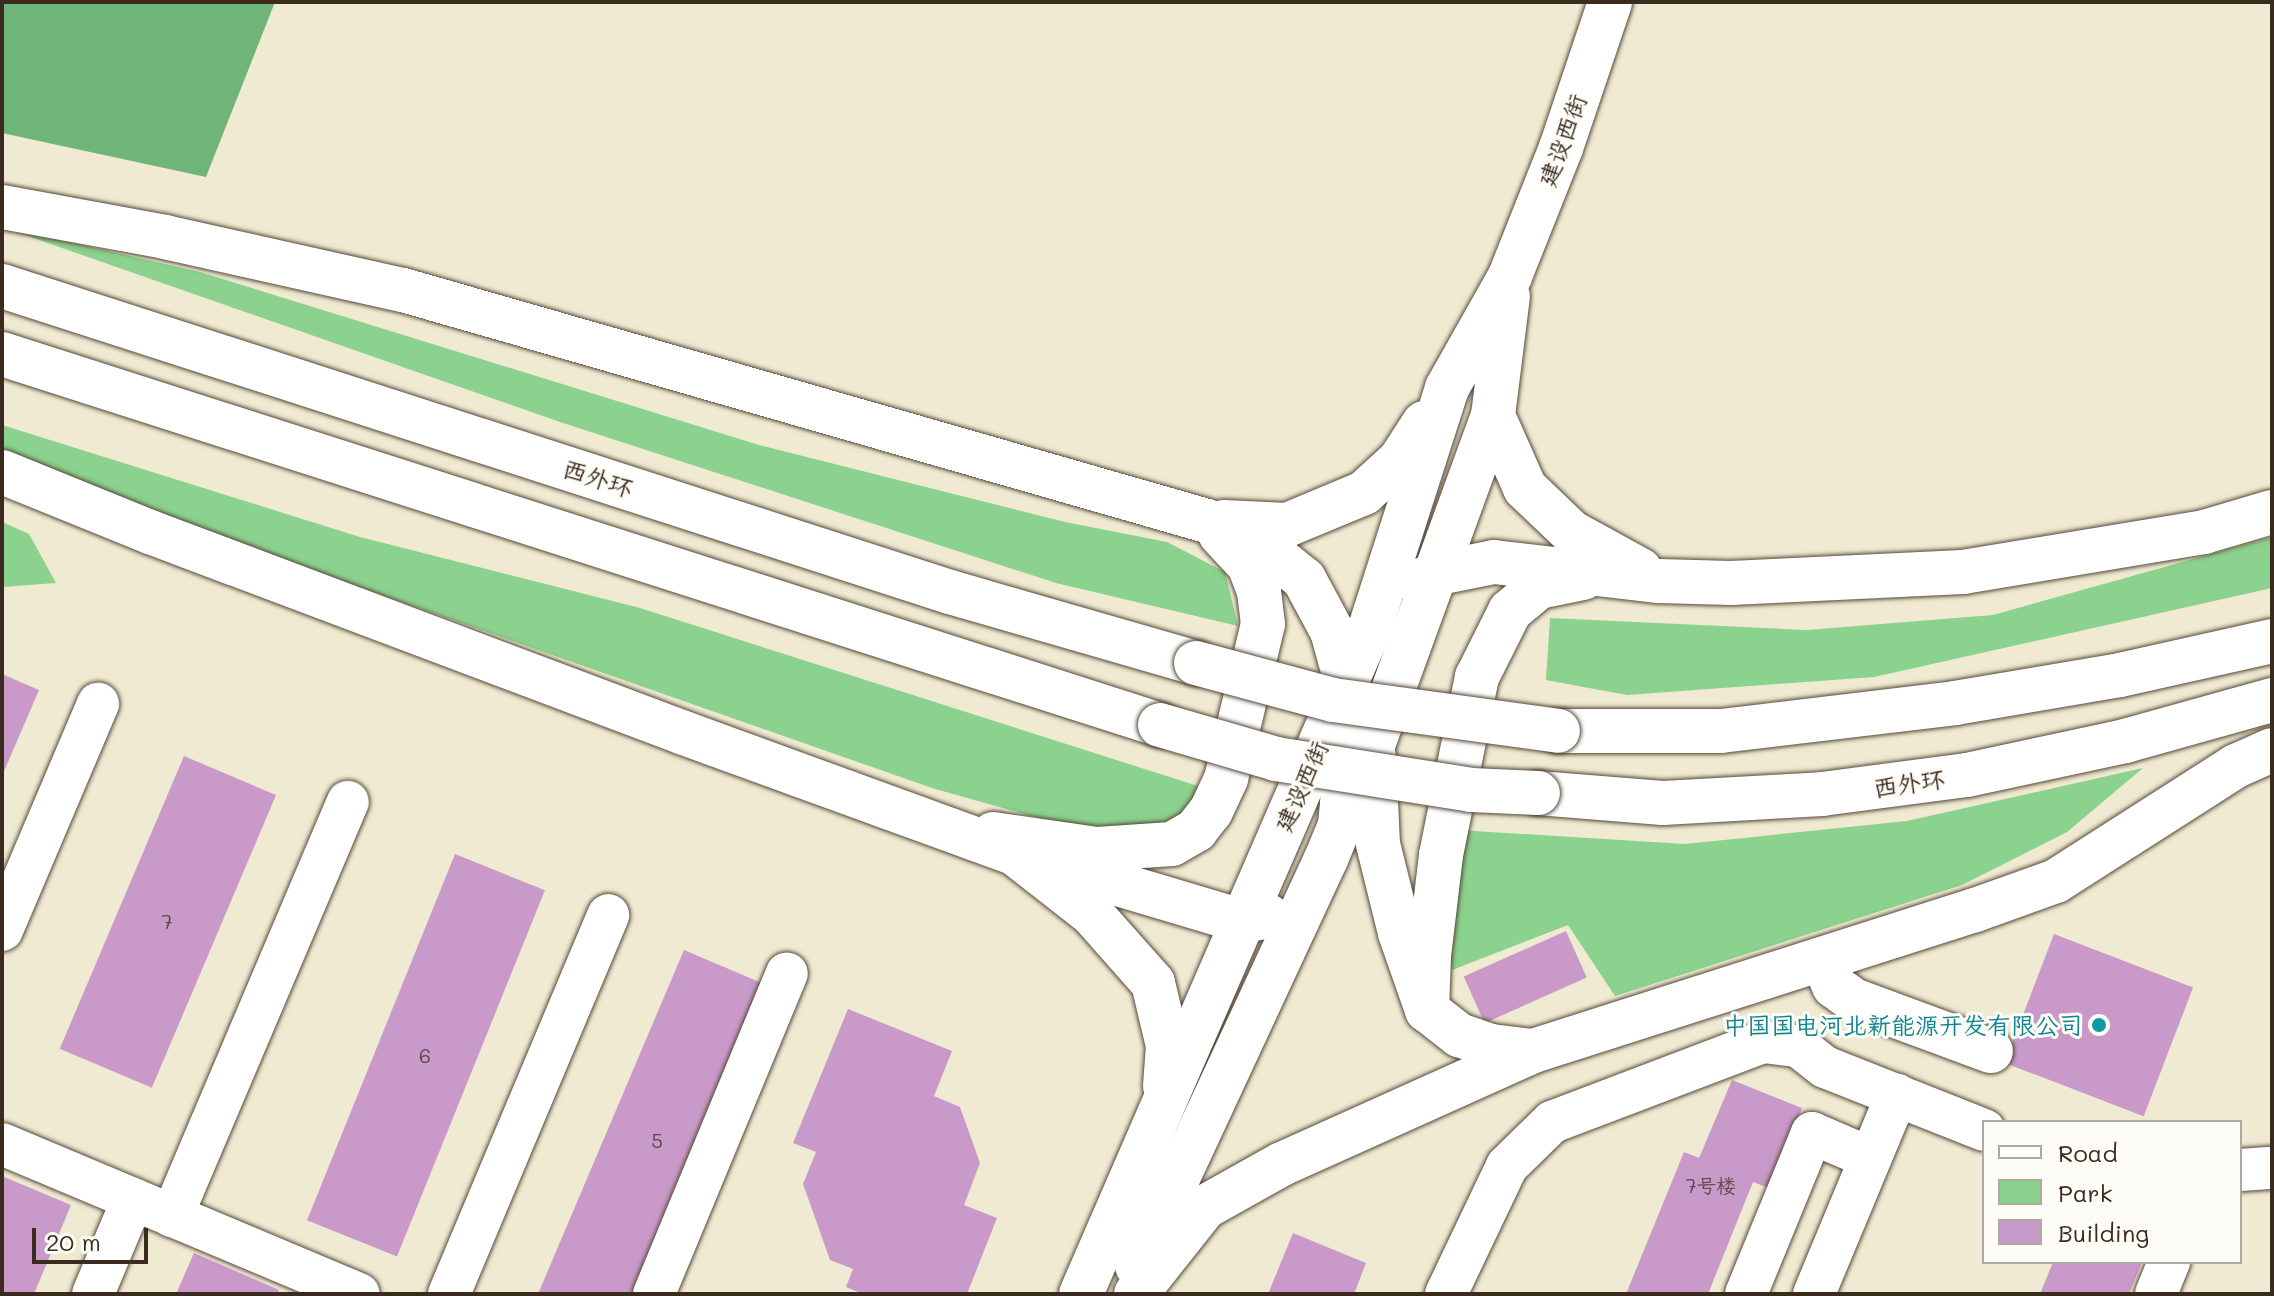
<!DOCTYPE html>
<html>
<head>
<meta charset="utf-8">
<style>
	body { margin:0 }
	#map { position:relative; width:2274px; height:1296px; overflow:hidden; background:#efead1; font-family:Mali,"LXGW WenKai TC",sans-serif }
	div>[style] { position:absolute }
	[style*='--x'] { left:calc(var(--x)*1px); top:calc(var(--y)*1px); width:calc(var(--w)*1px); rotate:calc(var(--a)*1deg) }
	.green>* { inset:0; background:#8ad28d }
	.forest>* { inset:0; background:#6fb478 }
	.building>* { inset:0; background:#c99ac9; transform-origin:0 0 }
	.roads { filter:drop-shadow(0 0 2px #564739) drop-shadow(0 0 2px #564739) }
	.street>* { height:42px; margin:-21px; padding:0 21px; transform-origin:21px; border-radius:21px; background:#fff }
	.secondary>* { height:44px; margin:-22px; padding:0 22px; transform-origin:22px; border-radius:22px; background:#fff }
	.highway>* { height:44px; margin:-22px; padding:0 22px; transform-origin:22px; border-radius:22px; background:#fff }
	.bridges { filter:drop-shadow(0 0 2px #564739) drop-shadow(0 0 2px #564739) }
	.highway-bridge>* { height:44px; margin:-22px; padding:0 22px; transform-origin:22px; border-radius:22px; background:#fff }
	.dots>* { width:22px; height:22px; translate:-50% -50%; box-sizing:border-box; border:4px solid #fdfcf7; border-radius:50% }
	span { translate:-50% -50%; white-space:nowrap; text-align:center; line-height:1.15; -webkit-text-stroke:6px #fdfcf7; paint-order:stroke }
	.number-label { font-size:20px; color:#5e4649 }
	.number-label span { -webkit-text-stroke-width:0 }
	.street-label { font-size:24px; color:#3b2a1e }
	.culture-label { font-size:24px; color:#0d838f }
	.right { translate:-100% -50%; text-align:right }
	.frame { position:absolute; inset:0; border:4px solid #3b2a1e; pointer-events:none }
	.legend { position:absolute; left:1982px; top:1120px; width:260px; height:144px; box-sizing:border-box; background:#fdfcf7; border:2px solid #afa8a0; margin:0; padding:10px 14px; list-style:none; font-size:24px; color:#3b2a1e }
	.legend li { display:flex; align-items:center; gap:16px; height:40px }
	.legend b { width:40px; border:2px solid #afa8a0 }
	.scale { position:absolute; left:32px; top:1228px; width:116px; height:36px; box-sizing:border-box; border:4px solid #3b2a1e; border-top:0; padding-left:10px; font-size:24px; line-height:28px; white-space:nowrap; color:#3b2a1e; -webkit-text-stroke:6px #fdfcf7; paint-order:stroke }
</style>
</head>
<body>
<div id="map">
	<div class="green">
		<i style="clip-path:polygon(2px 227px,200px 272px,759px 445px,1065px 522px,1167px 542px,1225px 572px,1238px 626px,1056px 583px,560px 422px)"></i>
		<i style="clip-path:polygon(2px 425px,360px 537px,640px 608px,1201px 787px,1187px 812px,1158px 834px,1102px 836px,932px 788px,210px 535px,2px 449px)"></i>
		<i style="clip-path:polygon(2px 522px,29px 534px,56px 583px,2px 587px)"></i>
		<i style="clip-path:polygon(2272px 537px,2272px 588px,1874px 677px,1627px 695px,1546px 680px,1550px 618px,1807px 630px,1993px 615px)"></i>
		<i style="clip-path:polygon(2143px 768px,2067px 832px,1962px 885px,1615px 996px,1568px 925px,1452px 970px,1442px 932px,1457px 830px,1685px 844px,1907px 821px)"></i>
	</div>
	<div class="forest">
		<i style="clip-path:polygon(2px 2px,275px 2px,206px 177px,2px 133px)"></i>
	</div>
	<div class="building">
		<i style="clip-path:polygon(2px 674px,39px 690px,2px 776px)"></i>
		<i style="left:184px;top:756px;width:100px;height:318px;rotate:23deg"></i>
		<i style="left:455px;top:854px;width:97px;height:395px;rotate:22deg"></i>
		<i style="left:1566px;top:931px;width:51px;height:112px;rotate:66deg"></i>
		<i style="left:2054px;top:934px;width:149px;height:138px;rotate:21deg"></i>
		<i style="left:684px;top:950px;width:95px;height:373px;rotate:23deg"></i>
		<i style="clip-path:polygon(848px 1009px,952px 1051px,934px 1096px,960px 1107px,980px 1163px,964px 1205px,997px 1218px,967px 1294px,863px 1294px,846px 1287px,853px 1269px,830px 1260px,803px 1184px,816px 1152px,793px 1143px)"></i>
		<i style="clip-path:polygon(1732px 1080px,1802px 1108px,1769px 1188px,1753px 1182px,1708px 1294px,1626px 1294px,1684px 1152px,1699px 1158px)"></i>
		<i style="clip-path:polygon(2px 1176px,71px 1205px,34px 1294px,2px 1294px)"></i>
		<i style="clip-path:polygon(1293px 1233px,1366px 1263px,1354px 1294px,1268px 1294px)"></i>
		<i style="clip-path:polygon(194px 1253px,279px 1290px,277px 1294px,176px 1294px)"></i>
		<i style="clip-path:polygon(2053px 1262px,2142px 1262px,2129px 1294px,2040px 1294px)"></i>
	</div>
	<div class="roads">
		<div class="street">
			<i style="--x:2;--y:930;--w:246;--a:-67"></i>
			<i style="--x:2;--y:1144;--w:387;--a:22.8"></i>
			<i style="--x:2240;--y:1170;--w:32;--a:-4"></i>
			<i style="--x:172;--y:1216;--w:450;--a:-67"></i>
			<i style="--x:93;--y:1294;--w:103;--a:-67.2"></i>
			<i style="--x:449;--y:1294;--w:411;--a:-67.2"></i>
			<i style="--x:654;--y:1294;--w:347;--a:-67.5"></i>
			<i style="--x:1446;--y:1294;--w:142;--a:-64.5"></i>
			<i style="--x:1507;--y:1166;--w:63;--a:-44.4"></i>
			<i style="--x:1552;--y:1122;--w:226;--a:-20.8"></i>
			<i style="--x:1763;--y:1042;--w:35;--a:7"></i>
			<i style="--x:1798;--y:1046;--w:34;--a:38"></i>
			<i style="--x:1825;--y:1067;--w:171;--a:21.6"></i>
			<i style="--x:1746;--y:1294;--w:174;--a:-67.7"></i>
			<i style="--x:1812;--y:1133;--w:63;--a:23.3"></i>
			<i style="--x:1814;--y:1294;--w:216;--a:-67.4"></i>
			<i style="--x:2156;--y:1294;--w:35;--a:-68"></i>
		</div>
		<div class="secondary">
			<i style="--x:2;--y:207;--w:166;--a:10.4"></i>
			<i style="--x:165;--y:237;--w:244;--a:12.6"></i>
			<i style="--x:403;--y:290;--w:837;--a:16.03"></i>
			<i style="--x:1207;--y:521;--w:64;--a:25"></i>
			<i style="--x:1265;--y:548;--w:50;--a:38.5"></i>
			<i style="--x:1304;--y:579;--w:59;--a:61.7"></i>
			<i style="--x:1332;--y:631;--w:53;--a:74.6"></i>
			<i style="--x:1346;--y:682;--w:61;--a:89.1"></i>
			<i style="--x:1347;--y:743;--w:84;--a:94.8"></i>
			<i style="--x:1493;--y:416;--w:79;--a:66"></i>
			<i style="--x:1525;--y:488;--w:64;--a:43.7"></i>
			<i style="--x:1571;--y:532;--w:79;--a:28.8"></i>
			<i style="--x:2;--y:472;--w:160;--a:22.1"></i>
			<i style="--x:150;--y:532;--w:571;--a:20.63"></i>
			<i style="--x:684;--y:733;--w:351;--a:20"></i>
			<i style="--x:1014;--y:853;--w:99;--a:38"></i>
			<i style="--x:1092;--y:914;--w:92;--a:48.5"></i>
			<i style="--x:1153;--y:983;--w:65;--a:76.6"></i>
			<i style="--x:1168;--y:1046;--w:40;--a:94.3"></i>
			<i style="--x:1224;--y:522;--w:63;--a:2.7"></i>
			<i style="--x:1287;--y:525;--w:83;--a:-22.6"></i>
			<i style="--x:1364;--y:493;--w:49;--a:-42.5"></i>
			<i style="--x:1400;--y:460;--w:44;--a:-57"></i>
			<i style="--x:1417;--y:582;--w:24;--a:-22"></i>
			<i style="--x:1439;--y:573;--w:56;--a:-11.3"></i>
			<i style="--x:1494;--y:562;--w:166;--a:6.6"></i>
			<i style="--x:1659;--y:581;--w:72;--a:1.6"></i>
			<i style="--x:1731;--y:583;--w:232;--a:-2.7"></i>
			<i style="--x:1963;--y:572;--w:244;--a:-9.4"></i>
			<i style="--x:2204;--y:532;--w:71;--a:-16.4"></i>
			<i style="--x:1374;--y:757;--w:87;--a:87.4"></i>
			<i style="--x:1378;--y:844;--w:92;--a:76.1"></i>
			<i style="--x:1400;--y:933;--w:82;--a:70.7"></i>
			<i style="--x:1427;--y:1010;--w:41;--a:38"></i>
			<i style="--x:1459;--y:1035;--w:34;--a:19"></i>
			<i style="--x:1491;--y:1046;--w:42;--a:6.8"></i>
			<i style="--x:993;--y:834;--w:105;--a:8.2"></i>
			<i style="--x:1097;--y:849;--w:75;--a:-3.8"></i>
			<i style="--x:1172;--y:844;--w:28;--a:-30"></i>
			<i style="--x:1196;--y:830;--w:24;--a:-52"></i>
			<i style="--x:1211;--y:811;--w:35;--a:-65"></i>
			<i style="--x:1226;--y:779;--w:159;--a:-76.6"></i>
			<i style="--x:1263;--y:624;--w:33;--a:-97"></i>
			<i style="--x:1259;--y:591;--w:28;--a:-111"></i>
			<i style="--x:1249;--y:565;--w:42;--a:-133.1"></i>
			<i style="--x:1047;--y:863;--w:203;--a:16.6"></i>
			<i style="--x:1242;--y:921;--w:27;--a:-10"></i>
			<i style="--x:1822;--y:959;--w:30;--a:66"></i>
			<i style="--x:1834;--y:986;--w:24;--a:36"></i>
			<i style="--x:1853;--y:1000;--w:147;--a:20.3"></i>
			<i style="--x:1427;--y:1010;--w:54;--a:-87.9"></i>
			<i style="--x:1429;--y:956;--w:102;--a:-83.2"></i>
			<i style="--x:1441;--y:855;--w:182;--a:-78.6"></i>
			<i style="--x:1477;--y:677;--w:74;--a:-63.4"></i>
			<i style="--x:1510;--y:611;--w:38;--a:-40"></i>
			<i style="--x:1539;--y:587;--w:45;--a:-11.6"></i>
			<i style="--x:1137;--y:1266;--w:449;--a:-65.1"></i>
			<i style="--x:1326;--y:859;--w:123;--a:-67.6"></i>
			<i style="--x:1373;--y:745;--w:350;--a:-70"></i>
			<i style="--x:1493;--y:416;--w:121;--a:-82.9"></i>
			<i style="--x:1081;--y:1294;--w:726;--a:-66.54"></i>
			<i style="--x:1370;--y:628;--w:252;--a:-72.2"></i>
			<i style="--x:1447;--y:388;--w:129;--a:-60.6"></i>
			<i style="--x:1510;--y:276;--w:138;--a:-68.3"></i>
			<i style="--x:1561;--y:148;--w:154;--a:-71.4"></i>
			<i style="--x:1136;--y:1294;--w:111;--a:-51.6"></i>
			<i style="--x:1205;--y:1207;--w:88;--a:-29.2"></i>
			<i style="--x:1282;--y:1164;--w:275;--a:-24.2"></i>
			<i style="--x:1533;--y:1051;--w:464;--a:-17.7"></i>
			<i style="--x:1975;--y:910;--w:86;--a:-19.7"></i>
			<i style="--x:2056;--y:881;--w:214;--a:-32.6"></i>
			<i style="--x:2236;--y:766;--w:39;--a:-24"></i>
		</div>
		<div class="highway">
			<i style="--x:2;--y:286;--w:996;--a:17.89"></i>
			<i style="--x:950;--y:592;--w:256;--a:16.1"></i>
			<i style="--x:2;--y:354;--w:1216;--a:17.76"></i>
			<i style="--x:1558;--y:731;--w:163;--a:0"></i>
			<i style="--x:1721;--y:731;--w:236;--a:-6.8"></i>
			<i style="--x:1955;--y:703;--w:167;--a:-9.6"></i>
			<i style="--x:2120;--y:675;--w:156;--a:-12.6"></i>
			<i style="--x:1538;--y:793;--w:125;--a:4.6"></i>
			<i style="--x:1663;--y:803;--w:159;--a:-3.2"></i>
			<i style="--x:1822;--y:794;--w:146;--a:-7.5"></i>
			<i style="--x:1967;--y:775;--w:162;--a:-12.1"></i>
			<i style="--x:2125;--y:741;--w:153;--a:-15.6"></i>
		</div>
	</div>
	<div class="bridges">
		<div class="highway-bridge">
			<i style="--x:1196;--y:663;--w:142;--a:15.1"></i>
			<i style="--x:1333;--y:700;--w:227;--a:7.8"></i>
			<i style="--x:1160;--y:725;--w:121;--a:16.3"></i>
			<i style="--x:1276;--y:759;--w:197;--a:9"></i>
			<i style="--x:1471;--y:790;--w:67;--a:2.6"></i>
		</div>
	</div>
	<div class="dots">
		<i style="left:2099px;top:1025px;background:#0f9aa8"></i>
	</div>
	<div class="number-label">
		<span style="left:167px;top:921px">7</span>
		<span style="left:425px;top:1055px">6</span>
		<span style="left:657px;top:1140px">5</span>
		<span style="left:1711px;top:1185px">7号楼</span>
	</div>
	<div class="street-label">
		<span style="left:1562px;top:140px;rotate:-70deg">建设西街</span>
		<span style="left:598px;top:478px;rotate:18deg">西外环</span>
		<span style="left:1909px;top:783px;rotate:-8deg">西外环</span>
		<span style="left:1301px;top:786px;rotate:-66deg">建设西街</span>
	</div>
	<div class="culture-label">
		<span class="right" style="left:2083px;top:1025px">中国国电河北新能源开发有限公司</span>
	</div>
	<div class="frame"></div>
	<ul class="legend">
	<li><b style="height:10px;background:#fff"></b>Road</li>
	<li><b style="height:22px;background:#8ad28d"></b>Park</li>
	<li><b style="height:22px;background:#c99ac9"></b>Building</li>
	</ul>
	<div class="scale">20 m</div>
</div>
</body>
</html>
